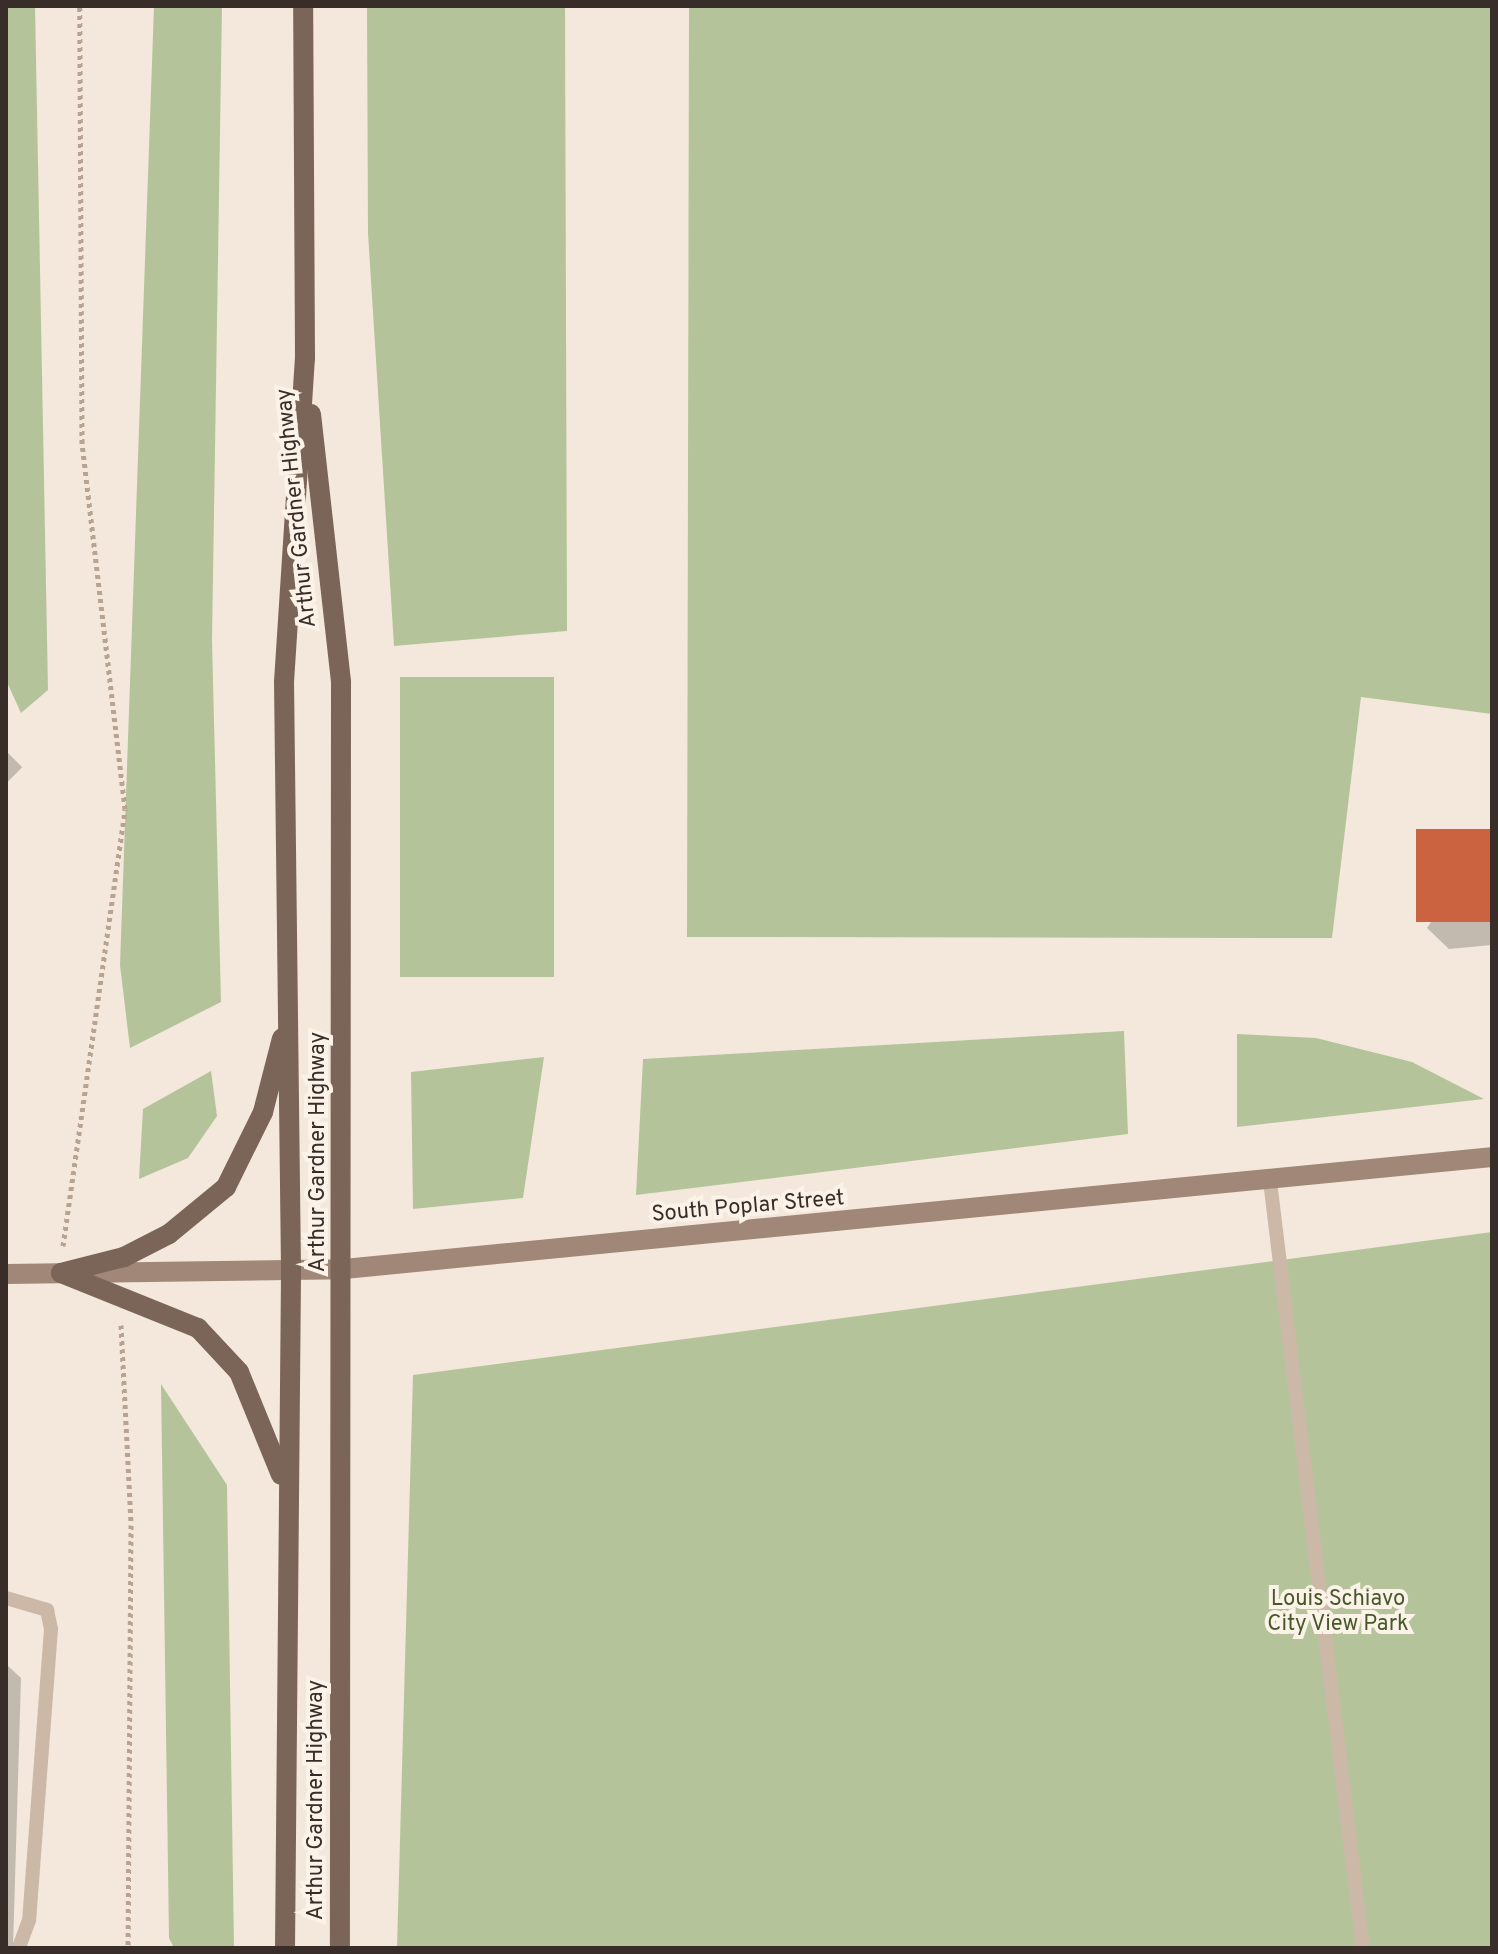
<!DOCTYPE html>
<html>
<head>
<meta charset="utf-8">
<style>
	body { margin:0 }
	#map { position:relative; width:1498px; height:1954px; overflow:hidden; background:#f3e8db; font-family:Overpass,sans-serif }
	div>[style] { position:absolute }
	[style*='--x'] { left:calc(var(--x)*1px); top:calc(var(--y)*1px); width:calc(var(--w)*1px); rotate:calc(var(--a)*1deg) }
	.green>* { inset:0; background:#b5c39a; transform-origin:0 0 }
	.shadow>* { inset:0; background:#0003; transform-origin:0 0 }
	.building>* { inset:0; background:#cc6340; transform-origin:0 0 }
	.path>* { height:5px; margin-top:-2.5px; transform-origin:0; background:repeating-linear-gradient(90deg,#b8a291 0 4px,transparent 0 8px) }
	.lane>* { height:14px; margin:-7px; padding:0 7px; transform-origin:7px; border-radius:7px; background:#ccb8a7 }
	.secondary>* { height:20px; margin:-10px; padding:0 10px; transform-origin:10px; border-radius:10px; background:#a08778 }
	.primary>* { height:20px; margin:-10px; padding:0 10px; transform-origin:10px; border-radius:10px; background:#7b6458 }
	span { translate:-50% -50%; white-space:nowrap; text-align:center; line-height:1.15; -webkit-text-stroke:8px #fbf2e8; paint-order:stroke }
	.street-label { font-size:22px; color:#382d28 }
	.park-label { font-size:22px; color:#47582a }
	.frame { position:absolute; inset:0; border:8px solid #382d28; pointer-events:none }
</style>
</head>
<body>
<div id="map">
	<div class="green">
		<i style="clip-path:polygon(6px 6px,35px 6px,48px 690px,21px 713px,6px 680px)"></i>
		<i style="clip-path:polygon(154px 6px,222px 6px,212px 640px,221px 1002px,130px 1048px,120px 965px)"></i>
		<i style="clip-path:polygon(367px 6px,565px 6px,567px 631px,394px 646px,368px 233px)"></i>
		<i style="clip-path:polygon(689px 6px,1492px 6px,1492px 714px,1361px 697px,1332px 938px,687px 937px)"></i>
		<i style="left:554px;top:677px;width:300px;height:154px;rotate:90deg"></i>
		<i style="clip-path:polygon(1124px 1031px,1128px 1134px,636px 1195px,643px 1059px)"></i>
		<i style="clip-path:polygon(1237px 1034px,1316px 1038px,1412px 1062px,1484px 1099px,1237px 1127px)"></i>
		<i style="clip-path:polygon(544px 1057px,523px 1198px,413px 1209px,411px 1072px)"></i>
		<i style="clip-path:polygon(211px 1071px,217px 1116px,188px 1158px,139px 1179px,143px 1109px)"></i>
		<i style="clip-path:polygon(1492px 1232px,1492px 1948px,397px 1948px,413px 1375px)"></i>
		<i style="clip-path:polygon(161px 1384px,227px 1485px,234px 1948px,174px 1948px,169px 1938px)"></i>
	</div>
	<div class="shadow">
		<i style="left:6px;top:751px;width:23px;height:265px;rotate:45deg"></i>
		<i style="clip-path:polygon(1492px 831px,1492px 945px,1449px 949px,1427px 928px)"></i>
		<i style="clip-path:polygon(6px 1421px,8px 1423px,6px 1524px)"></i>
		<i style="clip-path:polygon(6px 1664px,21px 1678px,13px 1948px,6px 1948px)"></i>
	</div>
	<div class="building">
		<i style="left:1492px;top:829px;width:93px;height:76px;rotate:90deg"></i>
	</div>
	<div class="path">
		<i style="--x:63;--y:1246;--w:441;--a:-81.9"></i>
		<i style="--x:125;--y:809;--w:369;--a:-96.7"></i>
		<i style="--x:82;--y:443;--w:437;--a:-90.3"></i>
		<i style="--x:121;--y:1325;--w:200;--a:87.1"></i>
		<i style="--x:131;--y:1525;--w:423;--a:90.4"></i>
	</div>
	<div class="lane">
		<i style="--x:1270;--y:1181;--w:773;--a:83.09"></i>
		<i style="--x:6;--y:1598;--w:43;--a:16.3"></i>
		<i style="--x:47;--y:1610;--w:19;--a:78"></i>
		<i style="--x:51;--y:1629;--w:292;--a:94.3"></i>
		<i style="--x:29;--y:1920;--w:30;--a:110"></i>
	</div>
	<div class="secondary">
		<i style="--x:6;--y:1274;--w:338;--a:-0.8"></i>
		<i style="--x:344;--y:1269;--w:1153;--a:-5.57"></i>
	</div>
	<div class="primary">
		<i style="--x:311;--y:414;--w:270;--a:83.6"></i>
		<i style="--x:341;--y:682;--w:1266;--a:90.05"></i>
		<i style="--x:61;--y:1273;--w:65;--a:-14.3"></i>
		<i style="--x:124;--y:1257;--w:51;--a:-27.1"></i>
		<i style="--x:169;--y:1234;--w:74;--a:-39.5"></i>
		<i style="--x:226;--y:1187;--w:84;--a:-63.7"></i>
		<i style="--x:263;--y:1112;--w:76;--a:-75.6"></i>
		<i style="--x:61;--y:1273;--w:148;--a:21.9"></i>
		<i style="--x:198;--y:1328;--w:60;--a:47"></i>
		<i style="--x:239;--y:1372;--w:111;--a:67.8"></i>
		<i style="--x:285;--y:1948;--w:678;--a:-89.49"></i>
		<i style="--x:291;--y:1270;--w:588;--a:-90.68"></i>
		<i style="--x:284;--y:682;--w:325;--a:-86.3"></i>
		<i style="--x:305;--y:358;--w:352;--a:-90.3"></i>
	</div>
	<div class="street-label">
		<span style="left:297px;top:508px;rotate:-96deg">Arthur Gardner Highway</span>
		<span style="left:319px;top:1152px;rotate:-90deg">Arthur Gardner Highway</span>
		<span style="left:748px;top:1207px;rotate:-5deg">South Poplar Street</span>
		<span style="left:317px;top:1800px;rotate:-90deg">Arthur Gardner Highway</span>
	</div>
	<div class="park-label">
		<span style="left:1338px;top:1612px">Louis Schiavo<br>City View Park</span>
	</div>
	<div class="frame"></div>
</div>
</body>
</html>
